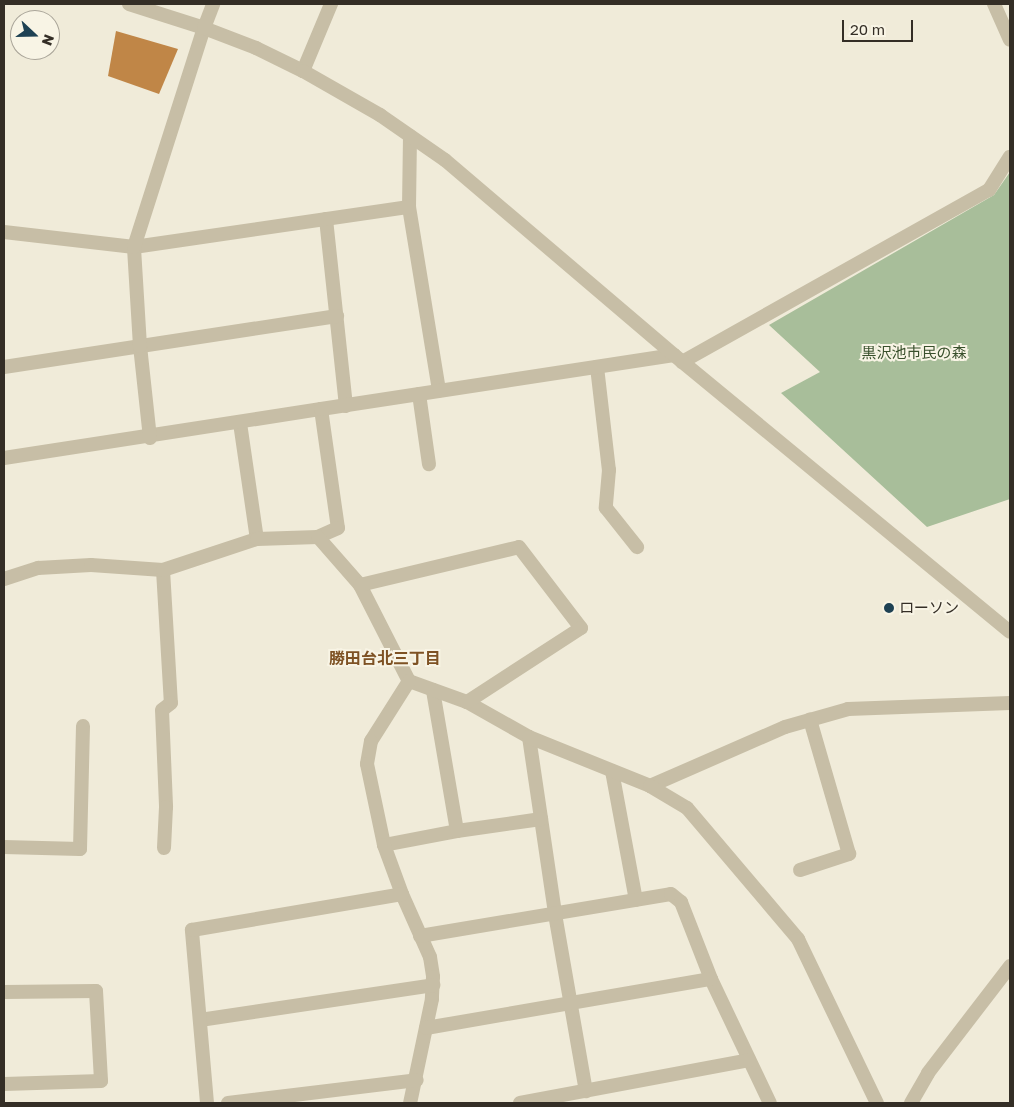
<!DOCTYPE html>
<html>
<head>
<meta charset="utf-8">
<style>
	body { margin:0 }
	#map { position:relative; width:1014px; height:1107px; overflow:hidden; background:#f0ebd9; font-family:"Golos Text","Noto Sans JP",sans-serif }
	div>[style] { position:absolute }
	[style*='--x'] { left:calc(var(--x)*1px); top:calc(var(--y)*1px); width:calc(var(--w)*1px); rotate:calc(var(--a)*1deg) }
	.green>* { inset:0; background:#a8be9a }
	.building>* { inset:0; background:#c08647 }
	.service>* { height:14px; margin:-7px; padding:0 7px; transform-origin:7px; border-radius:7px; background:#c7bea6 }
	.minor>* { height:14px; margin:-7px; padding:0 7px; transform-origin:7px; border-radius:7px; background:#c7bea6 }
	.tertiary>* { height:14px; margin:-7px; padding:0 7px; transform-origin:7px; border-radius:7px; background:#c7bea6 }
	.dots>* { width:14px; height:14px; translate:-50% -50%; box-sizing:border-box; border:2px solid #f8f4e5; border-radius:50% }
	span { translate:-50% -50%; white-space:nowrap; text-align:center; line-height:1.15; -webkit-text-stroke:4px #f8f4e5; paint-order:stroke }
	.park-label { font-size:15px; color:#39502c }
	.poi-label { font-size:15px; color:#342e26 }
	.left { translate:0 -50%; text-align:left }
	.neighbourhood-label { font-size:16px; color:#7e5224; font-weight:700 }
	.frame { position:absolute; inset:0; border:5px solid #342e26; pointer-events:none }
	.north { position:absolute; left:10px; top:10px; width:50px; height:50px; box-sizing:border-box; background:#f8f4e5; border:1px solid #aaa599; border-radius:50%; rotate:111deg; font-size:14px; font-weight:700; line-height:20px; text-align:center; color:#342e26 }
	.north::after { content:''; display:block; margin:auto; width:18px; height:22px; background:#1e4153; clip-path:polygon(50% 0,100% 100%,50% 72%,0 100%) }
	.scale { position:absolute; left:842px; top:20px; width:71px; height:22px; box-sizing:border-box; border:2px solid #342e26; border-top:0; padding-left:6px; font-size:15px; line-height:18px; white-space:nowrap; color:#342e26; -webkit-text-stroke:4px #f8f4e5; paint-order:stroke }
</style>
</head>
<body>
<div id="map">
	<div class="green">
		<i style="clip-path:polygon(1010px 172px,1010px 499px,927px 527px,781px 393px,820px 372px,769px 325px,994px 195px)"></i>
	</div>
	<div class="building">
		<i style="clip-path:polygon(116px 31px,178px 49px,159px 94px,108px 76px)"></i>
	</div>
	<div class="service">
		<i style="--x:410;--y:136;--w:71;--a:90.8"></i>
		<i style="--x:409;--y:207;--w:186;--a:80.7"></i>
		<i style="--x:326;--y:219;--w:188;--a:83.9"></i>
		<i style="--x:134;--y:247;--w:278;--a:-8.3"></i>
		<i style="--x:4;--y:367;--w:337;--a:-8.7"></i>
		<i style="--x:419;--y:394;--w:71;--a:81.9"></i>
		<i style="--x:240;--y:423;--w:117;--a:81.7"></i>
		<i style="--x:4;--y:458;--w:321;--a:-8.8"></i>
		<i style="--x:321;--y:409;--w:120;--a:81.9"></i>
		<i style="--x:338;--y:528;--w:22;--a:156"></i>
		<i style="--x:163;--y:570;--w:133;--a:86.6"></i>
		<i style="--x:171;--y:703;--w:11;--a:142"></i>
		<i style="--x:162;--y:710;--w:97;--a:87.6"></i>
		<i style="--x:166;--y:807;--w:41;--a:92.8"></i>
		<i style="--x:529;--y:737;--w:179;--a:81.6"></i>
		<i style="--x:555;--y:914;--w:180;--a:80.1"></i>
		<i style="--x:612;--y:771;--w:131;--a:79.5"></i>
		<i style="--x:457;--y:831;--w:85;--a:-8.1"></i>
		<i style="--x:384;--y:845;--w:74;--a:-10.9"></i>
		<i style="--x:457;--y:831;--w:143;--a:-99.7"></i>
		<i style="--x:80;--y:849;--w:123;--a:-88.6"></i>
		<i style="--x:800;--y:870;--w:52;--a:-18.1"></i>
		<i style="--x:849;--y:854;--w:140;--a:-106.2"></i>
		<i style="--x:4;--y:992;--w:92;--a:-0.6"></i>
		<i style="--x:96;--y:991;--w:90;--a:86.8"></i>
		<i style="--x:101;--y:1081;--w:97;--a:178.2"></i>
	</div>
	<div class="minor">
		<i style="--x:994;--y:4;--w:39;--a:66"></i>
		<i style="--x:303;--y:71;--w:73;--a:-67.3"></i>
		<i style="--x:4;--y:232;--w:131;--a:6.6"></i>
		<i style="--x:682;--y:362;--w:352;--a:-29.3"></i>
		<i style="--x:989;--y:190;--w:39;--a:-58"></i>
		<i style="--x:597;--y:367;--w:104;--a:83.4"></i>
		<i style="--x:609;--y:470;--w:38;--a:95"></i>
		<i style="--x:606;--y:508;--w:50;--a:51.5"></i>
		<i style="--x:321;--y:409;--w:357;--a:-8.7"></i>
		<i style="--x:150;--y:438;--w:93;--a:-96.2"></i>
		<i style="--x:140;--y:346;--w:99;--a:-93.5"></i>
		<i style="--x:134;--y:247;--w:230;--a:-72.3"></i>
		<i style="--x:4;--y:579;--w:36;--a:-18"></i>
		<i style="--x:38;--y:568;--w:53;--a:-3.2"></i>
		<i style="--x:91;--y:565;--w:72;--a:4"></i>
		<i style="--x:163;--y:570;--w:99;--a:-18.3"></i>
		<i style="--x:257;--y:539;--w:61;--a:-1.9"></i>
		<i style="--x:318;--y:537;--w:64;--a:48.8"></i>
		<i style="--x:360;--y:585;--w:108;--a:63"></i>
		<i style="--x:409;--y:681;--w:62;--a:19.9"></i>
		<i style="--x:467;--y:702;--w:71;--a:29.4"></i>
		<i style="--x:529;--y:737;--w:131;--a:22"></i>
		<i style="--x:650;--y:786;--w:147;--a:-23.6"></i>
		<i style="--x:785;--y:727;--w:66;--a:-15.9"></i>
		<i style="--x:848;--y:709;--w:162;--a:-2.1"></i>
		<i style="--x:360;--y:585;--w:163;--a:-13.4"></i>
		<i style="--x:519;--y:547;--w:102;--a:52.6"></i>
		<i style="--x:581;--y:628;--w:136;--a:147"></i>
		<i style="--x:409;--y:681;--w:71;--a:122.3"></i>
		<i style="--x:371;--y:741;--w:23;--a:100"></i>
		<i style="--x:367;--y:764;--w:83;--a:78.1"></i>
		<i style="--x:384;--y:845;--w:52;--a:69.8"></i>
		<i style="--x:402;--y:894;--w:69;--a:66"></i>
		<i style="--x:430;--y:957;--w:20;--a:81"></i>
		<i style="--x:433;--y:977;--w:22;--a:93"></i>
		<i style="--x:432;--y:999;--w:106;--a:101.9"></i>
		<i style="--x:650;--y:786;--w:43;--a:30.7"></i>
		<i style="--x:687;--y:808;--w:172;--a:49.7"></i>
		<i style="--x:798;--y:939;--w:182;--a:64.3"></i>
		<i style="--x:4;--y:847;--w:76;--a:1.5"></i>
		<i style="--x:420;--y:936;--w:254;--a:-9.5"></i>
		<i style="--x:671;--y:894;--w:13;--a:39"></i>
		<i style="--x:681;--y:902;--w:83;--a:68.7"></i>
		<i style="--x:711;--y:979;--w:137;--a:64.6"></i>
		<i style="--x:200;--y:1020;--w:236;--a:-8.5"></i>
		<i style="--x:426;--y:1028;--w:289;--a:-9.8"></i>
		<i style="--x:207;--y:1103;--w:174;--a:-95"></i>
		<i style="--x:192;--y:930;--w:213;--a:-9.7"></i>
		<i style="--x:228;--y:1103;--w:190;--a:-6.9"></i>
		<i style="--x:520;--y:1103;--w:233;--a:-10.6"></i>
		<i style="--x:911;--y:1103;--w:34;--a:-60"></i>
		<i style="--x:928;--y:1073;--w:135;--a:-52.5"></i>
	</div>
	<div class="tertiary">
		<i style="--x:129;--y:4;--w:79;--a:17.7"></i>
		<i style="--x:204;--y:28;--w:56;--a:21"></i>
		<i style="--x:256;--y:48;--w:52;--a:26.1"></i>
		<i style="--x:303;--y:71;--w:89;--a:29.7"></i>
		<i style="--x:380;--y:115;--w:79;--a:34.7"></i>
		<i style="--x:445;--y:160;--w:301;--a:40.4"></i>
		<i style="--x:674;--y:355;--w:435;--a:39.5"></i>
		<i style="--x:204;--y:28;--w:26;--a:-69"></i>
	</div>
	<div class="dots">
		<i style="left:889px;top:608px;background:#1e4153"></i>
	</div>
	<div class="park-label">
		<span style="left:914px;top:353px">黒沢池市民の森</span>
	</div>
	<div class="poi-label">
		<span class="left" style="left:899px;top:608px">ローソン</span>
	</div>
	<div class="neighbourhood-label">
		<span style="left:385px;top:658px">勝田台北三丁目</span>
	</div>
	<div class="frame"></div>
	<div class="north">N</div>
	<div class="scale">20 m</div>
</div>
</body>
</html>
